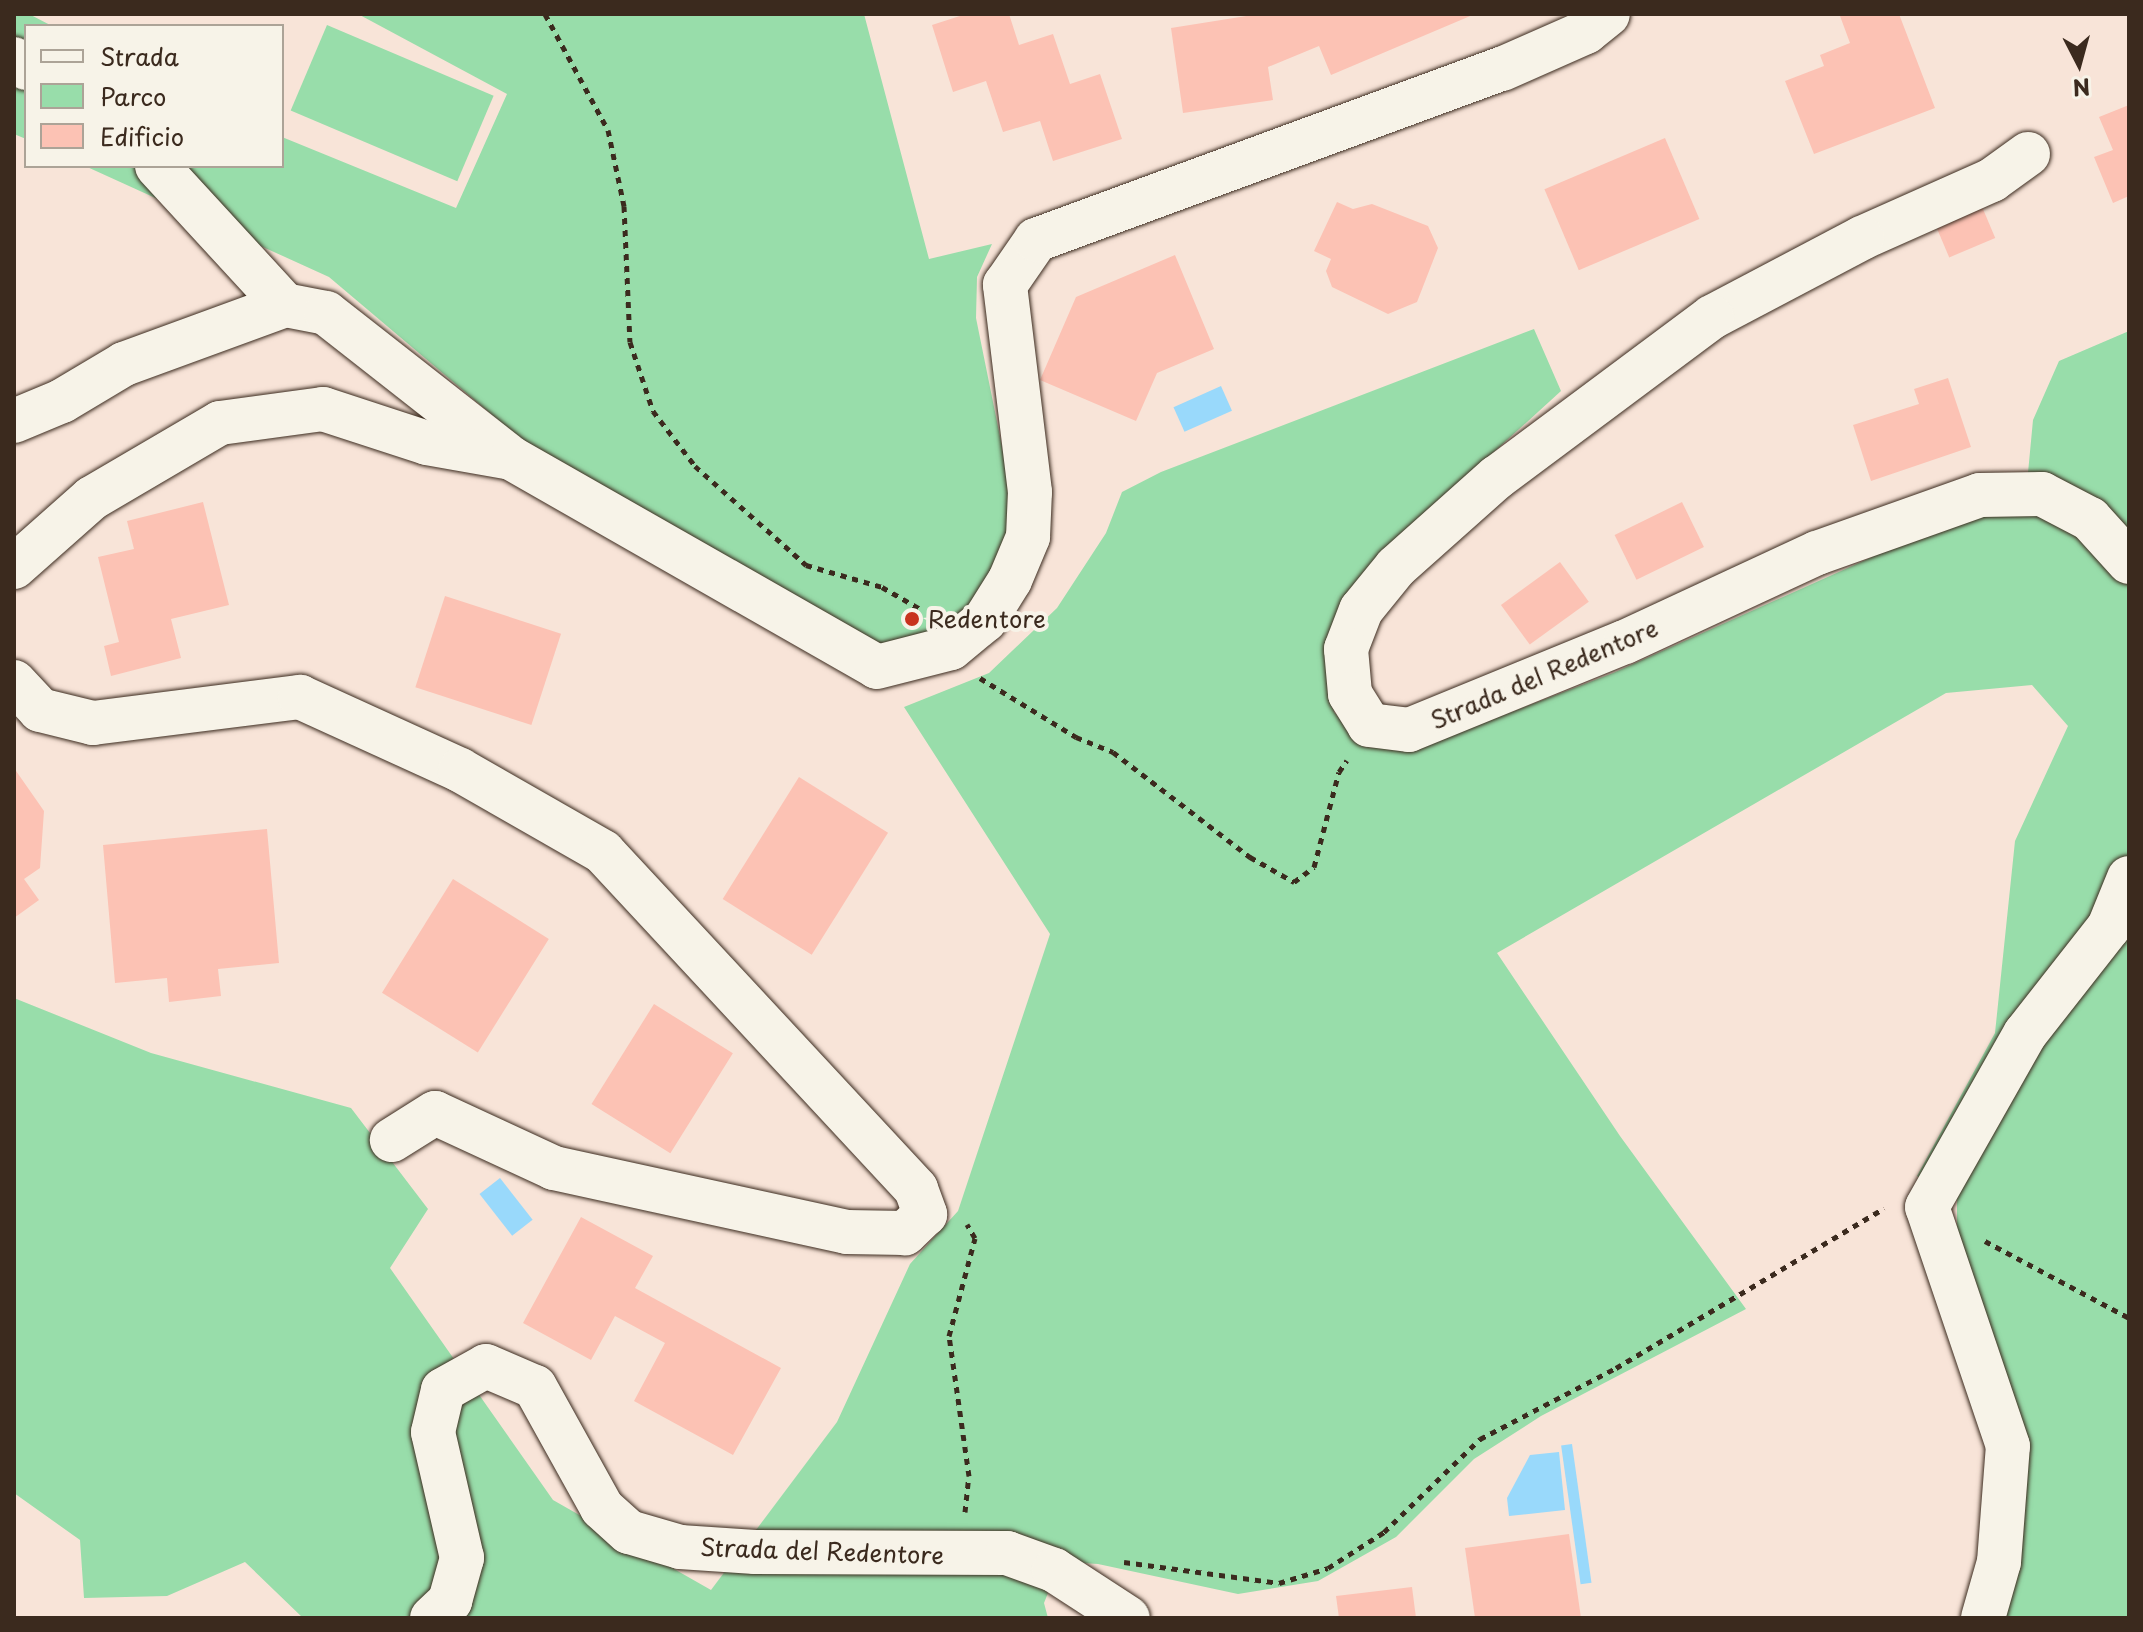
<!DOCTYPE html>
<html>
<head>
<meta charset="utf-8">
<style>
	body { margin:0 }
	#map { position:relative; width:2143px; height:1632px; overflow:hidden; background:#f8e4d8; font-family:"Playpen Sans",sans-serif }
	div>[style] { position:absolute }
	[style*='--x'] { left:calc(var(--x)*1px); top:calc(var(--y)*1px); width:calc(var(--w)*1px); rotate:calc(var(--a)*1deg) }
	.green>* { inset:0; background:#98ddaa; transform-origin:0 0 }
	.water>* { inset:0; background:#99d9fb; transform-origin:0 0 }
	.building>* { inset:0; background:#fcc2b4; transform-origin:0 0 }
	.path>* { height:5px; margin-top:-2.5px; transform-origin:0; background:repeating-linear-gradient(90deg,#3b2a1e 0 6px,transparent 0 12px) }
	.roads { filter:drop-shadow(0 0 2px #3b2a1e) drop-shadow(0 0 2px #3b2a1e) }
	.street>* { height:44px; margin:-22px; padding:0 22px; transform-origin:22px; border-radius:22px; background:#f7f3e8 }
	.dots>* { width:22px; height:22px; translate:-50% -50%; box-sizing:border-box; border:4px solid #f7f3e8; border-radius:50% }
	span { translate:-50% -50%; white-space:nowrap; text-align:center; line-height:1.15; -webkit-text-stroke:8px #f7f3e8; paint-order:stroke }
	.poi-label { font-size:24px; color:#3b2a1e }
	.left { translate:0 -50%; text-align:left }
	.street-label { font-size:24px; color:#3b2a1e }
	.frame { position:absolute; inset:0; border:16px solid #3b2a1e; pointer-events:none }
	.legend { position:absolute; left:24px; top:24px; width:260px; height:144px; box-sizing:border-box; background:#f7f3e8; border:2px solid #aca397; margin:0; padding:10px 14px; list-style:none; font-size:24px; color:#3b2a1e }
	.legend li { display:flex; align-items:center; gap:16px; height:40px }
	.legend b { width:40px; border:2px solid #aca397 }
	.north { position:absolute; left:2039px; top:24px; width:80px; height:80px; -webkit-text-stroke:6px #f7f3e8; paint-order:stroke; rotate:174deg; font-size:22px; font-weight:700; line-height:32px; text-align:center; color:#3b2a1e }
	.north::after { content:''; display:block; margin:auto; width:28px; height:36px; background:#3b2a1e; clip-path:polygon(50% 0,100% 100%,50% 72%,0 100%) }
</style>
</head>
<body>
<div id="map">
	<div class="green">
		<i style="clip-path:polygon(14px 14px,29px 14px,52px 26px,26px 26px,26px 139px,14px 134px)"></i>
		<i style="clip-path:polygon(358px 14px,864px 14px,929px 259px,992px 244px,977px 277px,976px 318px,1011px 491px,1011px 551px,963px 628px,871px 651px,536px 452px,329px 277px,85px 166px,282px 166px,282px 137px,456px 208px,507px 94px)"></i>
		<i style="left:327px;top:25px;width:181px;height:93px;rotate:23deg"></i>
		<i style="clip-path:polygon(1534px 329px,1561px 391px,1374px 561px,1327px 646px,1334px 712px,1364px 747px,1416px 749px,1613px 673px,1890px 549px,1979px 517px,2024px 515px,2033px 420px,2059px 361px,2129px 331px,2129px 1618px,2004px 1618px,2027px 1460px,1957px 1248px,1957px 1200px,1917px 1176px,1995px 1033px,2015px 841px,2068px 726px,2032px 685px,1946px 693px,1497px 953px,1620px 1136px,1746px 1309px,1541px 1416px,1474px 1459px,1396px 1537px,1318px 1581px,1238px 1594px,1098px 1564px,1066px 1562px,1018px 1564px,1048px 1593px,1044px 1603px,1048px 1618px,303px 1618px,245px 1562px,167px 1596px,84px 1598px,80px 1540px,14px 1493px,14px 998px,151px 1053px,351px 1108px,428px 1209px,390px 1268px,553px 1500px,711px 1590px,837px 1422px,910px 1264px,958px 1211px,1050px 934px,904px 707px,989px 673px,1057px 608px,1106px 533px,1122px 492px,1161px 472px)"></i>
	</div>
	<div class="water">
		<i style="left:1221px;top:386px;width:27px;height:52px;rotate:66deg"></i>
		<i style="left:500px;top:1178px;width:53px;height:26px;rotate:52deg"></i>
		<i style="left:1572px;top:1444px;width:140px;height:11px;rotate:82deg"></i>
		<i style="clip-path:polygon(1559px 1452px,1565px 1510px,1509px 1516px,1507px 1498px,1530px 1455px)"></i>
	</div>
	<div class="building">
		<i style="clip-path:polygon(966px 14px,1009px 14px,1019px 45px,1053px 34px,1070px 84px,1100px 74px,1122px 139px,1053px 161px,1040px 121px,1003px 132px,986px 81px,953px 92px,932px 25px)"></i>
		<i style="clip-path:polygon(1259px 14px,1475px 14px,1331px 75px,1319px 46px,1268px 67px,1273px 100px,1183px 113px,1171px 28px)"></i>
		<i style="clip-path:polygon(1899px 14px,1935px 108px,1814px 154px,1785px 81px,1824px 66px,1820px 55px,1850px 43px,1840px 16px)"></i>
		<i style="clip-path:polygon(2129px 105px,2129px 196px,2113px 203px,2094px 157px,2113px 150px,2099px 117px)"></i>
		<i style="left:1665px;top:138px;width:88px;height:131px;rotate:67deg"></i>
		<i style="clip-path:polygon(1337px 202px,1353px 209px,1372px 204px,1428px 226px,1438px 248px,1417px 302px,1388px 314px,1332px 287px,1326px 271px,1331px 259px,1314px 251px)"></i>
		<i style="left:1980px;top:202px;width:39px;height:50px;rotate:67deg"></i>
		<i style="clip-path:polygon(1175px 255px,1214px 349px,1157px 373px,1136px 421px,1040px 380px,1076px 297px)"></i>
		<i style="clip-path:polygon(1948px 378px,1971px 447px,1871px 481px,1853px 425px,1919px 404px,1914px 389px)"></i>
		<i style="clip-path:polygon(203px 502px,229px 605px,171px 619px,181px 658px,111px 676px,104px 646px,119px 642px,98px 557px,134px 549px,127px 521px)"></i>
		<i style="left:1682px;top:502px;width:50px;height:75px;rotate:64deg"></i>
		<i style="left:1560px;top:562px;width:49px;height:73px;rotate:54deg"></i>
		<i style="left:445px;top:596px;width:122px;height:96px;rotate:18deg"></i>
		<i style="clip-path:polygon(14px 768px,44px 811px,40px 868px,24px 879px,39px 900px,14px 918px)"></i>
		<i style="left:799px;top:777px;width:105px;height:144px;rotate:32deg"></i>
		<i style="clip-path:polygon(267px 829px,279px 963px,218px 969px,221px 996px,169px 1002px,167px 978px,115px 983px,103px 845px)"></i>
		<i style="left:453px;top:879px;width:113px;height:134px;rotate:32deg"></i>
		<i style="left:654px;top:1004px;width:93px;height:118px;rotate:32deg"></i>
		<i style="clip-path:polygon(581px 1217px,653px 1256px,635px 1288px,781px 1368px,733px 1455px,634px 1401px,665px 1343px,615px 1316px,591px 1360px,523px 1323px)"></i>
		<i style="clip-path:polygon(1569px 1534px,1581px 1618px,1475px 1618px,1465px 1548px)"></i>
		<i style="clip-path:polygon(1412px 1587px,1416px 1618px,1339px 1618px,1336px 1596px)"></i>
	</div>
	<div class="path">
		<i style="--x:545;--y:14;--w:132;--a:61.5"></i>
		<i style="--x:608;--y:130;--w:78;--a:78.1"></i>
		<i style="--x:624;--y:206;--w:136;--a:87.5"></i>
		<i style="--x:630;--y:342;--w:73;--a:71.6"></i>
		<i style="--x:653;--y:411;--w:69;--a:52.6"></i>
		<i style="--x:695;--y:466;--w:149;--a:41.7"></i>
		<i style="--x:806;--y:565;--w:79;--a:16.1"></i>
		<i style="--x:882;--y:587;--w:46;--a:29.9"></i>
		<i style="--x:980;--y:678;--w:113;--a:31.6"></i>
		<i style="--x:1076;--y:737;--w:40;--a:22"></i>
		<i style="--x:1113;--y:752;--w:173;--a:37.5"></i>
		<i style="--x:1250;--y:857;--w:51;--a:29.6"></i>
		<i style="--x:1294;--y:882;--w:25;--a:-37"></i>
		<i style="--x:1314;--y:867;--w:98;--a:-75.3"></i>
		<i style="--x:1339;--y:772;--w:14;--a:-56"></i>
		<i style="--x:1985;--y:1241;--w:163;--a:28.1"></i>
		<i style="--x:965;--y:1512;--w:36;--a:-84"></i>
		<i style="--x:969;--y:1476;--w:141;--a:-98.1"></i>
		<i style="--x:949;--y:1336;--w:101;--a:-75.1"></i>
		<i style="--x:975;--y:1238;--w:16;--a:-120"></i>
		<i style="--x:1124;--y:1562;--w:156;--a:7.7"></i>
		<i style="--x:1279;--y:1583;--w:51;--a:-17"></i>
		<i style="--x:1328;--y:1568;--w:67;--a:-32.7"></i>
		<i style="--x:1384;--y:1532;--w:134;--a:-44.1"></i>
		<i style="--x:1480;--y:1439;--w:153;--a:-27.6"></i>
		<i style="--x:1616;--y:1368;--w:312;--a:-30.8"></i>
	</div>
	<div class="roads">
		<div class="street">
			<i style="--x:14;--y:59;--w:15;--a:37"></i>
			<i style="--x:2028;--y:154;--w:44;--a:144.2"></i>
			<i style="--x:1992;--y:180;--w:142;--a:156"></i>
			<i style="--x:1862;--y:238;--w:170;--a:152.2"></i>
			<i style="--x:1712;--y:317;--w:268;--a:143.3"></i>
			<i style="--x:1497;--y:477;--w:135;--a:138.3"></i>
			<i style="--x:1396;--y:567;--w:55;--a:129.1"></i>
			<i style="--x:1361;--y:610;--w:42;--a:111"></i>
			<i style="--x:1346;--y:649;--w:45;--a:84.9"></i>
			<i style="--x:1350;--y:694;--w:36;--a:58"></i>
			<i style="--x:1369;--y:725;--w:40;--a:7.1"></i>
			<i style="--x:1409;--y:730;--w:233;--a:-22.2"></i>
			<i style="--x:1625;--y:642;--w:212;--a:-24.9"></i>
			<i style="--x:1817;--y:553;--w:173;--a:-19.6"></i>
			<i style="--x:1980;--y:495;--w:62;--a:-0.9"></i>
			<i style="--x:2042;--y:494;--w:54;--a:27.5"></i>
			<i style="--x:2090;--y:519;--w:58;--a:47.8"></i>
			<i style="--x:157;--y:166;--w:189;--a:47.4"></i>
			<i style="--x:285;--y:305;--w:42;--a:11"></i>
			<i style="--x:326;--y:313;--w:229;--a:38.1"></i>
			<i style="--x:14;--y:421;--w:52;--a:-22.6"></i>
			<i style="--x:62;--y:401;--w:72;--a:-30.8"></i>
			<i style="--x:124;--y:364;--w:171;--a:-20.1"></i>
			<i style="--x:14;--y:567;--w:104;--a:-41.5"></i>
			<i style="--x:92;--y:498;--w:148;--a:-30.4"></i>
			<i style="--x:220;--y:423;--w:104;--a:-7.7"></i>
			<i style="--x:323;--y:409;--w:109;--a:18.1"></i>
			<i style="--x:427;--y:443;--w:85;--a:10.1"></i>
			<i style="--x:511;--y:458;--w:421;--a:29.7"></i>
			<i style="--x:877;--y:667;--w:76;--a:-14.4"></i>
			<i style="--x:951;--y:648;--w:44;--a:-39.5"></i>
			<i style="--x:985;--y:620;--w:47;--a:-58"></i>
			<i style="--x:1010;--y:580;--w:47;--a:-67.3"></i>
			<i style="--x:1028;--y:537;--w:45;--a:-87.5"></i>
			<i style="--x:1030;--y:492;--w:209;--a:-96.9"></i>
			<i style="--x:1005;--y:285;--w:55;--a:-55.4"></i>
			<i style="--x:1036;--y:240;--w:496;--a:-20.2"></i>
			<i style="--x:1502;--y:69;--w:92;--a:-23.8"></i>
			<i style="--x:1586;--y:32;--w:28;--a:-39"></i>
			<i style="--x:14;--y:682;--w:38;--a:47"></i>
			<i style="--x:40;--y:710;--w:55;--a:13.8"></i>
			<i style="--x:93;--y:723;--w:209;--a:-7.2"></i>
			<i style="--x:300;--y:697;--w:176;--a:24.5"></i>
			<i style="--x:460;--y:770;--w:165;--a:29.8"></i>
			<i style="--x:603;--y:852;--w:460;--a:47.1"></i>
			<i style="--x:916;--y:1189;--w:27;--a:70"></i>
			<i style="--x:925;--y:1214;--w:28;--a:136"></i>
			<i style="--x:905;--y:1233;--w:58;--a:-179"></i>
			<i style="--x:847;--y:1232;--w:300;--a:-167.7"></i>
			<i style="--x:554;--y:1168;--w:131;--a:-155.2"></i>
			<i style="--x:435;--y:1113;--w:51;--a:147.9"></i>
			<i style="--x:432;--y:1618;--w:25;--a:-43"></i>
			<i style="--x:450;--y:1601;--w:45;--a:-74.4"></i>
			<i style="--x:462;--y:1558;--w:129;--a:-103"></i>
			<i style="--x:433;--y:1432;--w:43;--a:-76.6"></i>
			<i style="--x:443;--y:1390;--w:49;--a:-29.2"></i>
			<i style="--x:486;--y:1366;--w:53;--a:23.2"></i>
			<i style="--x:535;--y:1387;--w:138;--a:61"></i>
			<i style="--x:602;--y:1508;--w:36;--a:42"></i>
			<i style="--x:629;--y:1532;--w:53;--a:16.4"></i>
			<i style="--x:680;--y:1547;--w:75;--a:3.8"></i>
			<i style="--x:755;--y:1552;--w:252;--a:0.2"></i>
			<i style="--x:1007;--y:1553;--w:50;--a:19.9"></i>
			<i style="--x:1054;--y:1570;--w:88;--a:33"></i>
			<i style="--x:1983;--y:1618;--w:58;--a:-74.1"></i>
			<i style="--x:1999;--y:1562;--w:116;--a:-85.6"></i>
			<i style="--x:2008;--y:1446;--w:252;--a:-108.7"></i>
			<i style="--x:1927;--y:1207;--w:199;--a:-60.5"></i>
			<i style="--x:2025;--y:1034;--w:136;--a:-51.9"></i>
			<i style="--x:2109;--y:927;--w:53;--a:-67.8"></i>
		</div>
	</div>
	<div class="dots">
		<i style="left:912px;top:619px;background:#c8321e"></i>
	</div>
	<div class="poi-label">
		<span class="left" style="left:928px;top:619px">Redentore</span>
	</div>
	<div class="street-label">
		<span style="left:1544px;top:674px;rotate:-23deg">Strada del Redentore</span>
		<span style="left:822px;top:1551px;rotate:2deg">Strada del Redentore</span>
	</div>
	<div class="frame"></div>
	<ul class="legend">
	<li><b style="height:10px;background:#f7f3e8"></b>Strada</li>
	<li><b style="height:22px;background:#98ddaa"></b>Parco</li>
	<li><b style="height:22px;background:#fcc2b4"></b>Edificio</li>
	</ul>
	<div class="north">N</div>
</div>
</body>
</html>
